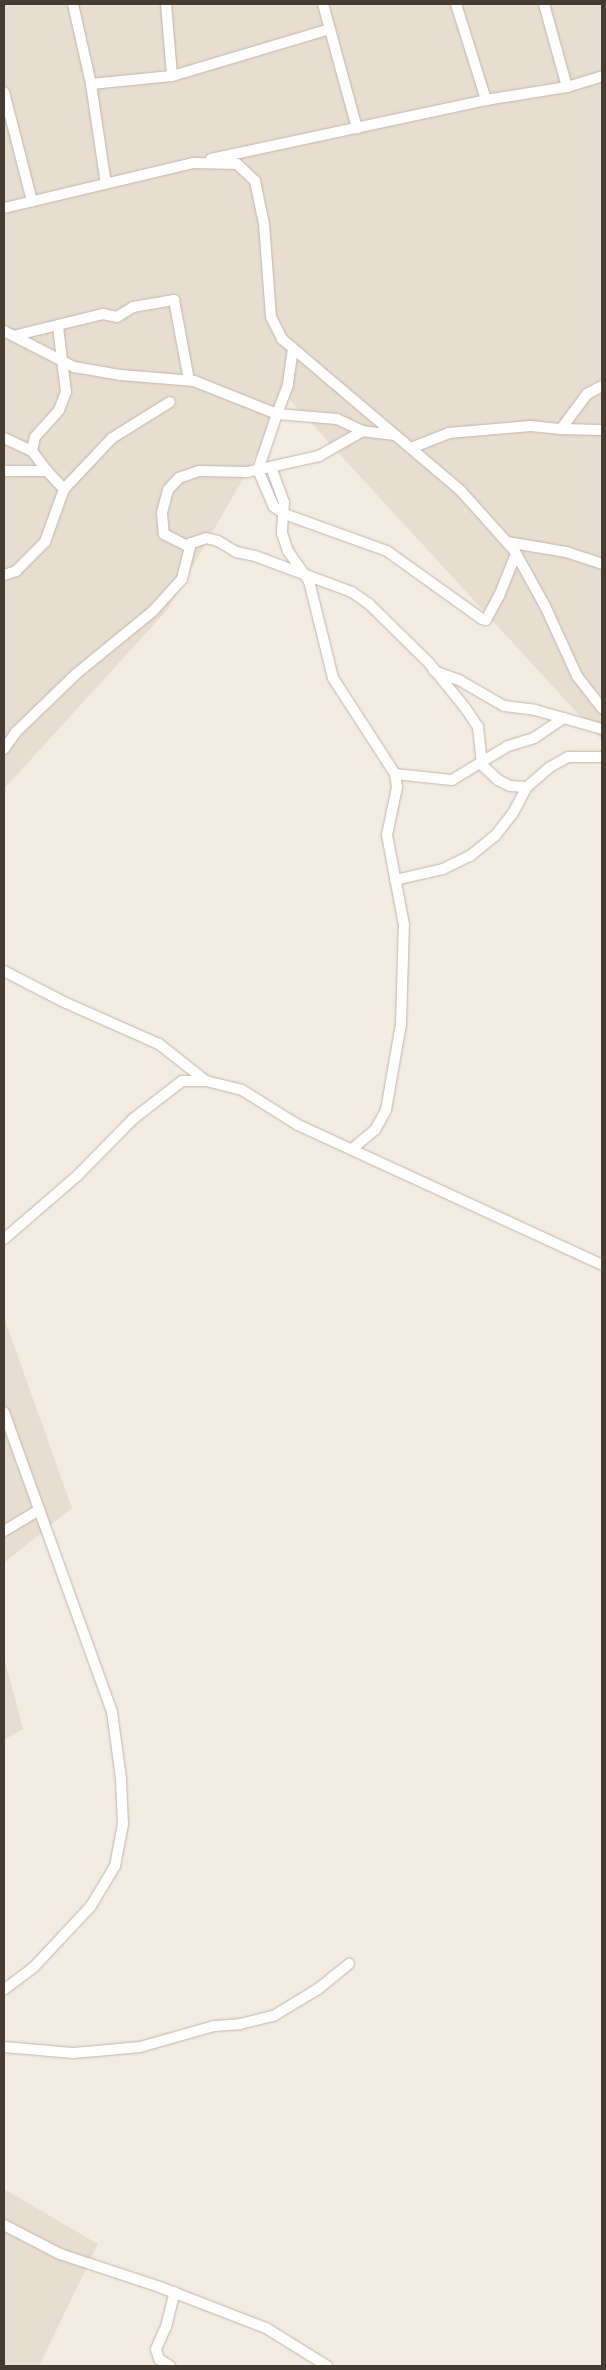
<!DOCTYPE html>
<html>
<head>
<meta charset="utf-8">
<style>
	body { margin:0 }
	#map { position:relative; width:606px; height:2370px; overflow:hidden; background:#f3ece3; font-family:"DejaVu Sans",sans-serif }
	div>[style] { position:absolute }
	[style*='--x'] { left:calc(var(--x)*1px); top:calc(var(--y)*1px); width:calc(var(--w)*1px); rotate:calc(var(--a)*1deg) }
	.residential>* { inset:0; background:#e8ddd1 }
	.roads { filter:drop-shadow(0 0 1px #c2b5a8) drop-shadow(0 0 1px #c2b5a8) }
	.minor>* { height:10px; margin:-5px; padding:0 5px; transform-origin:5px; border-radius:5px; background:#fff }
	span { translate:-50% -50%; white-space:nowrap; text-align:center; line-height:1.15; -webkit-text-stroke:4px #fff; paint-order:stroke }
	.frame { position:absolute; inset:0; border:5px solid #453b33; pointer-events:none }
</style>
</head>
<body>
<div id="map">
	<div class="residential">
		<i style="clip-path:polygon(4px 4px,602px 4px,602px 740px,289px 399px,168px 609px,4px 789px)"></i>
		<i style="clip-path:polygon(4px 1317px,72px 1508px,4px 1563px)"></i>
		<i style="clip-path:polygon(4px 1657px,23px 1729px,4px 1740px)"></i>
		<i style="clip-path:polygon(4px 2189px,98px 2244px,39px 2366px,4px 2366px)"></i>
	</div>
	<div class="roads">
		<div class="minor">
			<i style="--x:73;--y:4;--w:82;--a:77.3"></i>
			<i style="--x:91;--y:84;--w:101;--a:81.5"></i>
			<i style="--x:166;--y:4;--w:72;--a:85.2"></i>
			<i style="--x:323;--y:4;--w:129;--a:74.7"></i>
			<i style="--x:456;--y:4;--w:101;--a:72.6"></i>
			<i style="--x:544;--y:4;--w:86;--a:74.5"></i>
			<i style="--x:91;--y:84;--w:81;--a:-5.6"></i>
			<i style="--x:172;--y:76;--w:165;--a:-16.6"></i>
			<i style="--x:4;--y:92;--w:113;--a:75.6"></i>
			<i style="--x:211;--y:159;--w:281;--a:-12.1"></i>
			<i style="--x:486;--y:100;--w:82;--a:-9.1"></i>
			<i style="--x:567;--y:87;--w:37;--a:-17"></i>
			<i style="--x:4;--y:208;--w:194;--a:-13.4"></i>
			<i style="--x:193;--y:163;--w:44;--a:1.3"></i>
			<i style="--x:237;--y:164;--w:25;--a:43"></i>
			<i style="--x:255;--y:181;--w:44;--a:78.2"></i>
			<i style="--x:264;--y:224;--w:93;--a:85.7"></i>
			<i style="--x:271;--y:317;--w:25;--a:63"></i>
			<i style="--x:282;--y:339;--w:235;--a:40.3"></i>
			<i style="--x:461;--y:491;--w:79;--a:48.1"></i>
			<i style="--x:514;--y:550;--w:64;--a:61"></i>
			<i style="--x:545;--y:606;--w:77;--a:65.4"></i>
			<i style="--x:577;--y:676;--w:41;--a:52"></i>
			<i style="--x:4;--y:331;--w:79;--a:27.2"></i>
			<i style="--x:74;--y:367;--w:48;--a:9.7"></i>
			<i style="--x:121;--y:375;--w:73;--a:4.7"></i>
			<i style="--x:194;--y:381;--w:89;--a:21.7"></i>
			<i style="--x:277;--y:414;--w:59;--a:108.7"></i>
			<i style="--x:258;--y:470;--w:40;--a:66.6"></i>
			<i style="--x:274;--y:507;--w:15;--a:32"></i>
			<i style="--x:287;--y:515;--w:106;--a:19.8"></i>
			<i style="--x:387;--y:551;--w:117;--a:35.6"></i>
			<i style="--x:482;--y:619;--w:4;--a:14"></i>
			<i style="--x:486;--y:620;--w:27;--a:-62"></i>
			<i style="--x:499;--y:596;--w:45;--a:-68"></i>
			<i style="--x:17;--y:335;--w:89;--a:-13.7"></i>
			<i style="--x:103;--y:314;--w:14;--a:12"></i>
			<i style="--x:117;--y:317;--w:19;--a:-32"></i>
			<i style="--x:133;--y:307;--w:42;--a:-9.7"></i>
			<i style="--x:174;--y:300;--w:81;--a:79.4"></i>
			<i style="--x:293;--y:348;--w:37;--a:98"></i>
			<i style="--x:288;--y:385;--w:31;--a:111"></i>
			<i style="--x:277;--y:414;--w:60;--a:4.8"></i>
			<i style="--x:337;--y:419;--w:29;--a:25"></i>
			<i style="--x:561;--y:429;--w:41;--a:1.4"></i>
			<i style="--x:394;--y:435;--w:31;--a:-173"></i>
			<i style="--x:363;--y:431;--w:51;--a:150.4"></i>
			<i style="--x:319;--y:456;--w:74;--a:167.5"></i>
			<i style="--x:247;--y:472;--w:48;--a:-178.8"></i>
			<i style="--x:199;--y:471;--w:21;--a:161"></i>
			<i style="--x:179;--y:478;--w:16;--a:133"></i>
			<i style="--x:168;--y:490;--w:24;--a:105"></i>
			<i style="--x:162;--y:513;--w:21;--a:85"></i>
			<i style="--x:164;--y:534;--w:25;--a:27"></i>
			<i style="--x:186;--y:545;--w:21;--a:-19"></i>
			<i style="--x:206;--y:538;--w:12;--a:14"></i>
			<i style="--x:218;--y:541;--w:21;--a:31"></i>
			<i style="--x:236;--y:552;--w:19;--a:12"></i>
			<i style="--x:255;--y:556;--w:103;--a:20.4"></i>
			<i style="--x:352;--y:592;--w:21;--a:35"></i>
			<i style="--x:369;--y:604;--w:84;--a:44.5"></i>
			<i style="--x:429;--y:663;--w:59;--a:51.2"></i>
			<i style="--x:466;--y:709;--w:22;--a:56"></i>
			<i style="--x:478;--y:727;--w:38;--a:84"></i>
			<i style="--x:482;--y:765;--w:22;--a:43"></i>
			<i style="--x:498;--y:780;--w:13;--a:27"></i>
			<i style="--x:510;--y:786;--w:17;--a:3"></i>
			<i style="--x:527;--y:787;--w:30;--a:-41"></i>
			<i style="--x:550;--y:767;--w:21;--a:-29"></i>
			<i style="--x:568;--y:757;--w:34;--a:0"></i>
			<i style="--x:4;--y:438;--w:31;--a:25"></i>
			<i style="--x:32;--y:451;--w:25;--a:53"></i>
			<i style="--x:411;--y:448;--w:41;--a:-21.5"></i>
			<i style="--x:449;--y:433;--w:82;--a:-4.9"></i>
			<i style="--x:531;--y:426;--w:30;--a:6"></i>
			<i style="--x:561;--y:429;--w:44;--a:-53.4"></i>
			<i style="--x:587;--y:394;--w:17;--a:-28"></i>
			<i style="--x:32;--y:451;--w:14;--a:-78"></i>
			<i style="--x:35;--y:437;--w:36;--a:-48"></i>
			<i style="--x:59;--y:410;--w:19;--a:-69"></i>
			<i style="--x:66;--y:392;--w:65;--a:-97"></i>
			<i style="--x:271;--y:467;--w:37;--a:70"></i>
			<i style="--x:284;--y:502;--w:31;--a:94"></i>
			<i style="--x:282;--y:533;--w:19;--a:72"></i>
			<i style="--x:288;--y:551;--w:37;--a:55"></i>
			<i style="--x:309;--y:581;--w:100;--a:76.1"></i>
			<i style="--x:333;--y:678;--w:114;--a:57.1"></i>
			<i style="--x:395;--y:774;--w:57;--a:6"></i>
			<i style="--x:452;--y:780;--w:66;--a:-31.3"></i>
			<i style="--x:508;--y:746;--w:27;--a:-17"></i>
			<i style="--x:534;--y:738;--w:36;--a:-34"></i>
			<i style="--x:4;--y:471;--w:43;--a:0"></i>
			<i style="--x:47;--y:471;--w:25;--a:47"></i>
			<i style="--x:507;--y:542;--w:60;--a:9.6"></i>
			<i style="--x:566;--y:552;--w:38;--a:18"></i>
			<i style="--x:4;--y:575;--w:13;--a:-18"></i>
			<i style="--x:16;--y:571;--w:41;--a:-45"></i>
			<i style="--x:45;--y:542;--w:56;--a:-70.3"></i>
			<i style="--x:64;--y:489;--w:70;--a:-46.7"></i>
			<i style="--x:112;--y:438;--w:68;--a:-31.8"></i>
			<i style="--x:434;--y:671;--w:27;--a:20"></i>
			<i style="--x:459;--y:680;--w:52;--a:30"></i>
			<i style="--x:504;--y:706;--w:31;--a:7"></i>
			<i style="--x:535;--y:710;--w:70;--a:15.8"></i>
			<i style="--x:4;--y:749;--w:21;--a:-55"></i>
			<i style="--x:16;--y:732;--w:83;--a:-44"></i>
			<i style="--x:76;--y:674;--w:99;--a:-39.3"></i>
			<i style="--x:153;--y:611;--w:43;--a:-47.8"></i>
			<i style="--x:182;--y:579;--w:37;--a:-76"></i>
			<i style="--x:395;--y:880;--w:49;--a:-12.9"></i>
			<i style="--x:443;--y:869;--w:30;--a:-26"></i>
			<i style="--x:470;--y:856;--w:32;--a:-39"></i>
			<i style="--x:495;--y:836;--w:29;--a:-52"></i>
			<i style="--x:513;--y:813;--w:30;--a:-62"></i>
			<i style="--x:4;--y:971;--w:68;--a:27.3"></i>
			<i style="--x:64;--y:1002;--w:104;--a:23.9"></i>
			<i style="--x:159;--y:1044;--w:60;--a:38.2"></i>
			<i style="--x:352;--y:1149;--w:30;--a:-40"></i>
			<i style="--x:375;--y:1130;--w:23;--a:-61"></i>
			<i style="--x:386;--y:1110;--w:87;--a:-80.1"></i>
			<i style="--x:401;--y:1024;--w:99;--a:-88.3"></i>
			<i style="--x:404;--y:925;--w:92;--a:-100.7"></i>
			<i style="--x:387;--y:835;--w:49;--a:-78.2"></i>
			<i style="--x:397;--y:787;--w:13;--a:-99"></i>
			<i style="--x:4;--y:1239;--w:96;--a:-40.8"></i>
			<i style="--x:77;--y:1176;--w:80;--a:-45.5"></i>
			<i style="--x:133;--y:1119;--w:62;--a:-37.8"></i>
			<i style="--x:182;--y:1081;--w:24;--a:0"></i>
			<i style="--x:206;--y:1081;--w:37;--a:14"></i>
			<i style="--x:242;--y:1090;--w:66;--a:32"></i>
			<i style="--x:298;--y:1125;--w:335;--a:24.7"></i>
			<i style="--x:4;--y:1412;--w:319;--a:70.2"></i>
			<i style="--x:112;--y:1712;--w:68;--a:82.3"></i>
			<i style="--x:121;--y:1779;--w:45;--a:87.5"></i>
			<i style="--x:123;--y:1824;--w:43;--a:100.8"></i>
			<i style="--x:115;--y:1866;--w:47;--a:121"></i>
			<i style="--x:91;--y:1906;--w:83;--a:133.1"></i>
			<i style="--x:34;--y:1967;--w:38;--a:143"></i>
			<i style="--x:4;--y:1531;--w:41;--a:-31"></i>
			<i style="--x:4;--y:2047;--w:69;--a:5"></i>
			<i style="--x:73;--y:2053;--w:24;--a:-5"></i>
			<i style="--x:97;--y:2051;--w:43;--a:-5.3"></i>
			<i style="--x:140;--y:2047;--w:77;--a:-15.8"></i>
			<i style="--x:214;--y:2026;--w:26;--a:-4"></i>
			<i style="--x:240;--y:2024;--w:36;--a:-14"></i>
			<i style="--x:275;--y:2015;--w:50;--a:-31.2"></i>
			<i style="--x:318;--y:1989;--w:40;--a:-39"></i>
			<i style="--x:4;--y:2225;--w:63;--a:27.4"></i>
			<i style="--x:60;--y:2254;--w:102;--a:18.3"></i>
			<i style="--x:157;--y:2286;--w:117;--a:21.1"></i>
			<i style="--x:266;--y:2328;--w:72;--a:31.9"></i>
			<i style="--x:170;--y:2366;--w:13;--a:-148"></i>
			<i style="--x:159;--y:2359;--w:10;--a:-107"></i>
			<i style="--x:156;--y:2349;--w:24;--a:-66"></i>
			<i style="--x:166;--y:2327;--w:36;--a:-76"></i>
		</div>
	</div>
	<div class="frame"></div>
</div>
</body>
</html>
